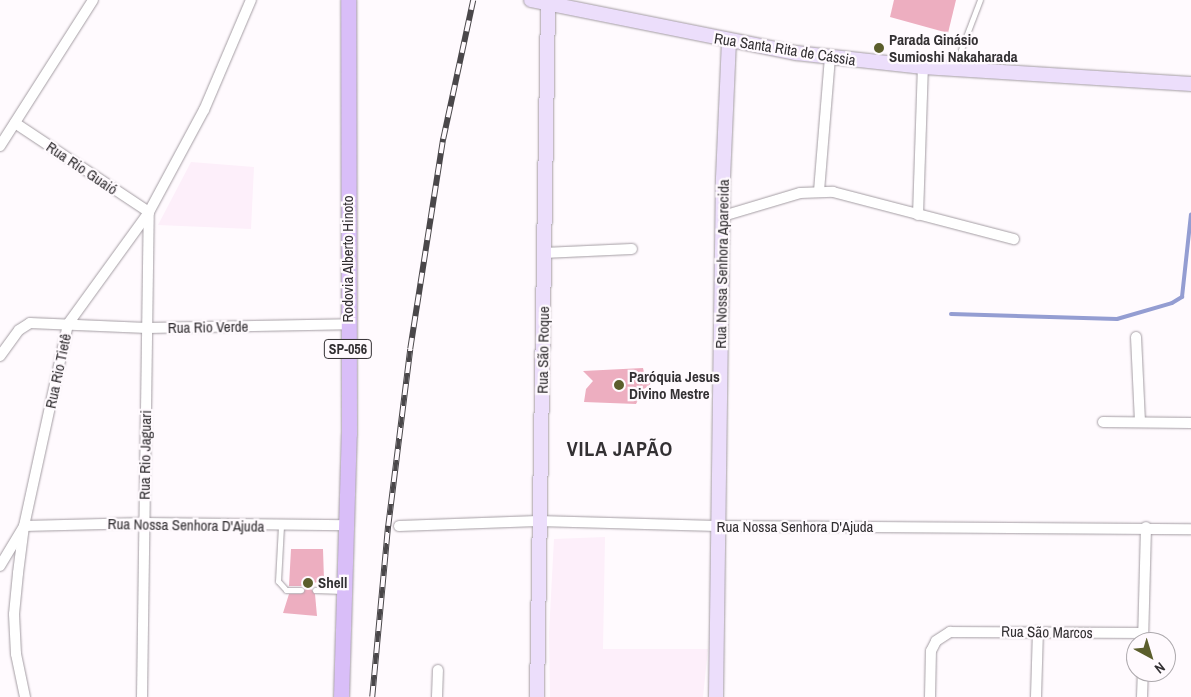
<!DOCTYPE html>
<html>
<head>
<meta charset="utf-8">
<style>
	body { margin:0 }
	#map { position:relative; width:1191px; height:697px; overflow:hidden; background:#fffafe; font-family:"Archivo Narrow",sans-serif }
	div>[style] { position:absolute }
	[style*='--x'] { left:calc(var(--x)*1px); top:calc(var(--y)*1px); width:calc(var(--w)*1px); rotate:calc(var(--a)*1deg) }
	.built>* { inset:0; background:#fdeffa }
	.stream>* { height:4px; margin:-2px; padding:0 2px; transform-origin:2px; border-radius:2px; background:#949dd2 }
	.building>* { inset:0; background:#edaec0 }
	.roads { filter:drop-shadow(0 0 1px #a49da3) drop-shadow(0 0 1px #a49da3) }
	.lane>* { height:5px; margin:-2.5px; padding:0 2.5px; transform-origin:2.5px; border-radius:2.5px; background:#fff }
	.street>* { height:10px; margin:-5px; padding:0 5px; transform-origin:5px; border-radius:5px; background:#fff }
	.secondary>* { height:14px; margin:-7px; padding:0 7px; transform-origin:7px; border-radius:7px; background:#ecdefb }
	.primary>* { height:15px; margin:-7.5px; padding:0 7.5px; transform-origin:7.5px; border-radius:7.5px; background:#d9bef8 }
	.rail>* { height:5.5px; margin-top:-2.75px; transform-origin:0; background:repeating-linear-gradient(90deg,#fffafe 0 11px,#4a474a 0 22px); box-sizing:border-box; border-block:1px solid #4a474a }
	.dots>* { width:14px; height:14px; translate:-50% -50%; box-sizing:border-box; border:2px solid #fffafe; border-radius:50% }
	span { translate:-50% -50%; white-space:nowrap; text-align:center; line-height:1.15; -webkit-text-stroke:4.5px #fffafe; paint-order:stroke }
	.shield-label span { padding:1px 4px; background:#fffafe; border:1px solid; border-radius:4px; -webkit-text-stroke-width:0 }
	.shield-label { font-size:14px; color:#333033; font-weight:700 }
	.poi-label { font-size:15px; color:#333033; font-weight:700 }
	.left { translate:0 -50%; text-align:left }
	.street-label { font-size:15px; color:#333033 }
	.district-label { font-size:20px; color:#333033; font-weight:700; letter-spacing:1px }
	.north { position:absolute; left:1126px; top:632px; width:50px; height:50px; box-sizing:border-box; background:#fffafe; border:1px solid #ada9ad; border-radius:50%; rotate:141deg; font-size:14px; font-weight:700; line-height:20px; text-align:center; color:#333033 }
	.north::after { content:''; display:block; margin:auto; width:18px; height:22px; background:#5b5e2c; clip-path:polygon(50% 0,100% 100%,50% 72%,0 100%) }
</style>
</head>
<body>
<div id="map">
	<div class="built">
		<i style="clip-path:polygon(191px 162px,254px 167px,251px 229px,158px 225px)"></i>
		<i style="clip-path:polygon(605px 537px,603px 649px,708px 649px,703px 697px,550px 697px,549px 633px,554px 539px)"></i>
	</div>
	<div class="stream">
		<i style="--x:951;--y:314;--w:166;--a:1.7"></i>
		<i style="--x:1117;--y:319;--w:57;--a:-16.2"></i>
		<i style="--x:1172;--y:303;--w:12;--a:-31"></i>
		<i style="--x:1182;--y:297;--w:83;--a:-83.8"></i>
	</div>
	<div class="building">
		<i style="clip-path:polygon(894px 0,956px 0,948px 33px,890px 17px)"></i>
		<i style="clip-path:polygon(643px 368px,645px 377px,654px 381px,643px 390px,636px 404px,584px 402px,586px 389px,593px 381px,583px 371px)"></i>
		<i style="clip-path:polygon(291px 549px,323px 549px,324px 580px,314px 583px,311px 589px,315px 594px,317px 616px,283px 613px,289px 594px,301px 594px,305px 590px,303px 586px,289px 586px)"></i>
	</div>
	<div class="roads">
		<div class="lane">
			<i style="--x:954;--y:68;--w:73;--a:-69.1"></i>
			<i style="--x:281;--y:526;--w:55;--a:93.1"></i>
			<i style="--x:278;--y:581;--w:12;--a:48"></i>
			<i style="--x:286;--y:590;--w:15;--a:0"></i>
			<i style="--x:315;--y:590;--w:28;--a:2"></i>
		</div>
		<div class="street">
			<i style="--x:15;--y:123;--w:161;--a:33.6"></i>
			<i style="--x:0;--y:146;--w:173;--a:-57.5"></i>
			<i style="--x:819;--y:191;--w:133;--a:-85.3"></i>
			<i style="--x:918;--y:215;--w:148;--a:-88.1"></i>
			<i style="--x:723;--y:216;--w:80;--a:-16.6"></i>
			<i style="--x:800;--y:193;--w:33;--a:-2"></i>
			<i style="--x:833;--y:192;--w:187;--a:14.6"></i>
			<i style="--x:543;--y:253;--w:89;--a:-2.6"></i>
			<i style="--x:1136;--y:337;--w:85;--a:87.3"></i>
			<i style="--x:0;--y:356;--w:32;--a:-54"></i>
			<i style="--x:19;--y:330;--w:13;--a:-32"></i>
			<i style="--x:30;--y:323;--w:117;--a:2.4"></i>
			<i style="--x:147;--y:328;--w:201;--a:-1.1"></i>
			<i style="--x:1103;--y:422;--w:88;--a:0.7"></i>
			<i style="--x:399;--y:526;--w:139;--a:-2.1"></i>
			<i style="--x:538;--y:521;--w:179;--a:1.6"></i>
			<i style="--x:717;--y:526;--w:474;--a:0.4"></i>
			<i style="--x:0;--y:566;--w:47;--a:-59"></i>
			<i style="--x:24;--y:526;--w:120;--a:-1.4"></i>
			<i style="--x:144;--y:523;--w:204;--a:0.6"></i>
			<i style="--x:1143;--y:642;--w:115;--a:-88.5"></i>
			<i style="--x:25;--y:697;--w:44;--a:-101.8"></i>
			<i style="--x:16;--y:654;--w:40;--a:-92.9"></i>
			<i style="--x:14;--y:614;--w:41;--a:-84.4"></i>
			<i style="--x:18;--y:573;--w:47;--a:-82.7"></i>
			<i style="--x:24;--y:526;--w:207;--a:-77.7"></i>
			<i style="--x:68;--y:324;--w:138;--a:-54.1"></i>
			<i style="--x:149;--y:212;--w:116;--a:-61.7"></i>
			<i style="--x:204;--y:110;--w:120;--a:-66.9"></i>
			<i style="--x:142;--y:697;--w:484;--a:-89.2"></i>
			<i style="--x:437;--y:697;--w:27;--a:-88"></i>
			<i style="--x:930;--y:697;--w:46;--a:-88.8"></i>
			<i style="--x:931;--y:651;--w:11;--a:-63"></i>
			<i style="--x:936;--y:641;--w:17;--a:-33"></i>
			<i style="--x:950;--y:632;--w:193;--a:0.3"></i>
			<i style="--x:1036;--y:697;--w:66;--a:-88.3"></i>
			<i style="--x:1142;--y:697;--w:25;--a:-88"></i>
		</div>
		<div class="secondary">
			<i style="--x:531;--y:0;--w:270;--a:11.3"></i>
			<i style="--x:796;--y:53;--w:128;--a:6.3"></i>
			<i style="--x:923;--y:67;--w:269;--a:3.6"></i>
			<i style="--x:537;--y:697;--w:694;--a:-89.09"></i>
			<i style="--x:716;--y:697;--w:519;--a:-89.23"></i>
			<i style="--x:723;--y:178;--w:137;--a:-87.5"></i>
		</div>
		<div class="primary">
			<i style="--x:341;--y:697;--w:263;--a:-88.3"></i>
			<i style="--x:349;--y:434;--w:434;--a:-90.1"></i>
		</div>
	</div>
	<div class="rail">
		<i style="--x:372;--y:697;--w:172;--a:-84.7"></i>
		<i style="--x:388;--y:526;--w:178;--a:-82.9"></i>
		<i style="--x:410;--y:349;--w:213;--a:-81.1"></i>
		<i style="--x:443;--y:139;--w:142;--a:-77.8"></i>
	</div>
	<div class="dots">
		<i style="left:879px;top:48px;background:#5b5e2c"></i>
		<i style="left:619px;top:385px;background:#5b5e2c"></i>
		<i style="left:308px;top:583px;background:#5b5e2c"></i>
	</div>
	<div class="shield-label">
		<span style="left:348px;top:349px">SP-056</span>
	</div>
	<div class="poi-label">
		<span class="left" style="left:889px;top:48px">Parada Ginásio<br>Sumioshi Nakaharada</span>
		<span class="left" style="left:629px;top:385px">Paróquia Jesus<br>Divino Mestre</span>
		<span class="left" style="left:318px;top:583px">Shell</span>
	</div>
	<div class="street-label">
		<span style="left:785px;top:49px;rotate:9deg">Rua Santa Rita de Cássia</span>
		<span style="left:82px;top:168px;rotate:34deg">Rua Rio Guaió</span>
		<span style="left:348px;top:259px;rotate:-90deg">Rodovia Alberto Hinoto</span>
		<span style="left:722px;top:264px;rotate:-89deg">Rua Nossa Senhora Aparecida</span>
		<span style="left:208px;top:327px;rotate:-1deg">Rua Rio Verde</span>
		<span style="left:543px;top:350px;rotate:-89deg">Rua São Roque</span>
		<span style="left:58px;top:371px;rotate:-78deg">Rua Rio Tietê</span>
		<span style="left:145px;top:455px;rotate:-89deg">Rua Rio Jaguari</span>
		<span style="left:186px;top:525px;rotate:1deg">Rua Nossa Senhora D'Ajuda</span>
		<span style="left:795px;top:527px">Rua Nossa Senhora D'Ajuda</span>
		<span style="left:1047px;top:632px;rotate:1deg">Rua São Marcos</span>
	</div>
	<div class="district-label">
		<span style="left:620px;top:448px">VILA JAPÃO</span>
	</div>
	<div class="north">N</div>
</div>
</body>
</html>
